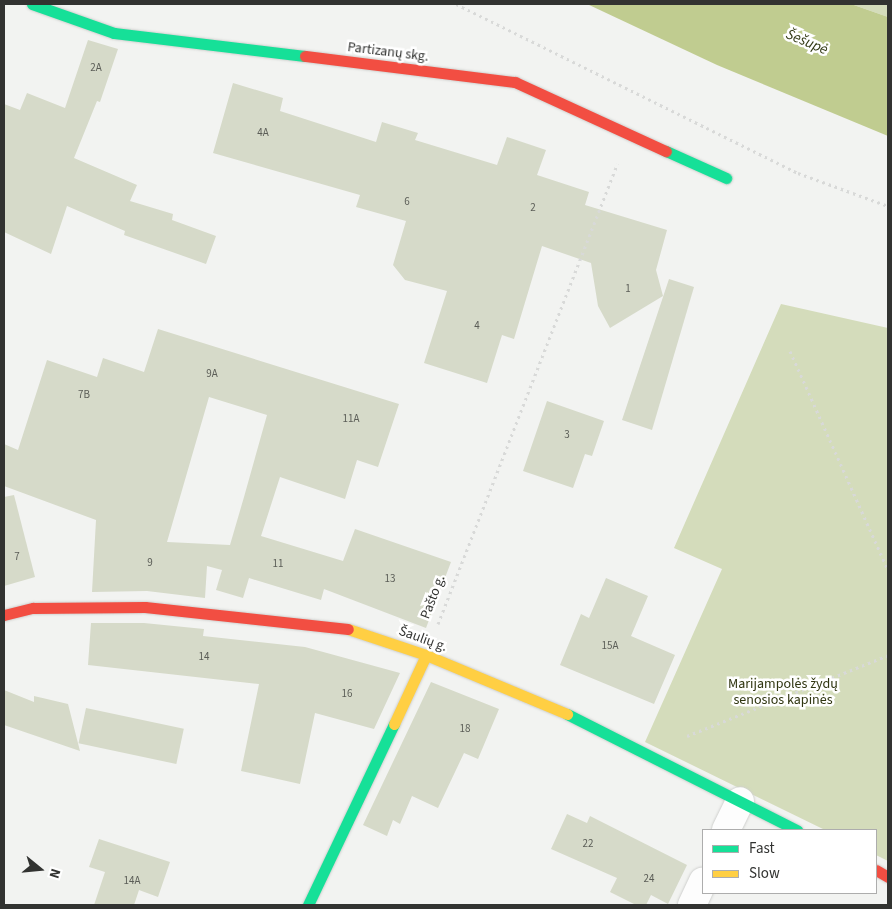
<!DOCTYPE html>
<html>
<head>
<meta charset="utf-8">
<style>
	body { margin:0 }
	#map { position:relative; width:892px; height:909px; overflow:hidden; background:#f2f3f1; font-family:"Source Sans 3",sans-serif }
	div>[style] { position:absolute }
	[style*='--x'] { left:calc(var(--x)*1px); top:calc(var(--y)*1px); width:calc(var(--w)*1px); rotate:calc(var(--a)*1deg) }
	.green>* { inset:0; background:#d4dcbb }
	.water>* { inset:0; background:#c0cc90 }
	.building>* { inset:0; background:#d6dac9; transform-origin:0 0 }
	.path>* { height:3px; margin-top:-1.5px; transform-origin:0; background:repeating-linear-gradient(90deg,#d8d9d8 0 2.5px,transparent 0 6.5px) }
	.roads { filter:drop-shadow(0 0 1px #cfd0ce) drop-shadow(0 0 1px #cfd0ce) }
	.street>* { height:28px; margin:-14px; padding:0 14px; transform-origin:14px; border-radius:14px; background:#fdfdfd }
	.fast>* { height:11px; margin:-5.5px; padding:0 5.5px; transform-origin:5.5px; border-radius:5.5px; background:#16e098 }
	.slow>* { height:11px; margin:-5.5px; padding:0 5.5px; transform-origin:5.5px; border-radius:5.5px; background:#ffcf43 }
	.jam>* { height:11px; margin:-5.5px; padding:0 5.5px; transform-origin:5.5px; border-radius:5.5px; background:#f24e42 }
	span { translate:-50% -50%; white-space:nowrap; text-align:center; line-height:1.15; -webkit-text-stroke:5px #fff; paint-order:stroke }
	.number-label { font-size:11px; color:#5b5d57 }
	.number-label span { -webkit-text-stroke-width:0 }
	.street-label { font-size:14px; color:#323331 }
	.park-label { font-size:14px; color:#303611 }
	.water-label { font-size:15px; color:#313813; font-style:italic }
	.frame { position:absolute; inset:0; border:5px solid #323331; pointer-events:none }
	.legend { position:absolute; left:702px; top:829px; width:175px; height:65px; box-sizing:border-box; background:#fff; border:1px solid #adadad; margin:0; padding:6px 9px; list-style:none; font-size:15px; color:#323331 }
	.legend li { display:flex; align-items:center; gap:10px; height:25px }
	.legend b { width:25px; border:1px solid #adadad }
	.north { position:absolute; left:15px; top:844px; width:50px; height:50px; -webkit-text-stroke:4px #fff; paint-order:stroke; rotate:107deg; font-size:14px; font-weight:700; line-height:20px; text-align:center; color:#323331 }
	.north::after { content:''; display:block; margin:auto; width:18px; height:22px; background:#323331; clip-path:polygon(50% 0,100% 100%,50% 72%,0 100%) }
</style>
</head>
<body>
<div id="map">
	<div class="green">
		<i style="clip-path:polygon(851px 4px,888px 4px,888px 17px)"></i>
		<i style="clip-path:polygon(781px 304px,888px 328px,888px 861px,876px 855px,876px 830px,825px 830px,645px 742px,722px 569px,674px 548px)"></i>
	</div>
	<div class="water">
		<i style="clip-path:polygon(587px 4px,851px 4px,888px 17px,888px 136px,717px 65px)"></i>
	</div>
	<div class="building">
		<i style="clip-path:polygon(88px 40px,118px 49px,100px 102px,97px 101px,74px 158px,137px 185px,130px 201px,173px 214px,172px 220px,216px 236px,206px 264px,124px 235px,125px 231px,67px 206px,51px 254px,4px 232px,4px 104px,20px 110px,27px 93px,65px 108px)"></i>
		<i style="clip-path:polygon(233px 83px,283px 98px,280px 111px,376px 142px,382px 122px,418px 133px,415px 140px,497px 165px,507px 137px,546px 150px,537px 175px,589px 192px,585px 205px,667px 230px,656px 270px,663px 296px,610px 328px,598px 306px,591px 263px,542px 246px,514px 339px,502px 335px,487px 383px,424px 363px,447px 291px,405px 280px,393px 265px,406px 221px,356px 207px,360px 195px,213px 153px)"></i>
		<i style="clip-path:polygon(669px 279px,694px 287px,652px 430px,622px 420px)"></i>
		<i style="clip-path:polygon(evenodd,158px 329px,399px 404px,378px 467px,357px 460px,345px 499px,280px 477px,261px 536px,343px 561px,355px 529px,451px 562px,426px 628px,324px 589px,321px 600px,249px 578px,243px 598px,216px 590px,222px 570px,207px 566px,205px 598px,147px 591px,92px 592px,96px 520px,4px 486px,4px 444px,18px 450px,47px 360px,97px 377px,103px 358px,144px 372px,158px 329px,209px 397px,267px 415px,244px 497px,230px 545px,167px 542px,209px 397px)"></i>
		<i style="clip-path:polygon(547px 401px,604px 421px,592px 456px,585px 454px,573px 488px,523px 471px)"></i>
		<i style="clip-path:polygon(14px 495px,35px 577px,4px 586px,4px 497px)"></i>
		<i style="clip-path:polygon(606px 578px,648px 596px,631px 636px,675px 655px,654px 704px,560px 665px,581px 614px,589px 618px)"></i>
		<i style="clip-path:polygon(91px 623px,144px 623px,204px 629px,203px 636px,305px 647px,400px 673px,374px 729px,315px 713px,300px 784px,241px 771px,259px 684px,88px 665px)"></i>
		<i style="clip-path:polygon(431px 682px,499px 709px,478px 759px,464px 753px,438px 808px,412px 796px,400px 824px,393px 820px,387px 836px,363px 825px)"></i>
		<i style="clip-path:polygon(4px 690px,34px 702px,34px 696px,68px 704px,80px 751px,4px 725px)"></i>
		<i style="left:86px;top:708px;width:100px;height:36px;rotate:12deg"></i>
		<i style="clip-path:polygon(567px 814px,587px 823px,590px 816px,687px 865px,668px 904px,651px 895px,646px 905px,636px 905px,610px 892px,617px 878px,551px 849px)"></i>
		<i style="clip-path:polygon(99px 839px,170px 862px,158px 897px,139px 890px,134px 905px,94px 905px,105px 872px,89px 867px)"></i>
	</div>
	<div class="path">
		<i style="--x:456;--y:4;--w:381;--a:26.3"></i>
		<i style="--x:798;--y:173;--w:96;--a:20.1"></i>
		<i style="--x:790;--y:351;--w:240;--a:65.9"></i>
		<i style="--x:438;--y:624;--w:494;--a:-68.7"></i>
		<i style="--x:687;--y:736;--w:217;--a:-21.9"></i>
	</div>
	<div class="roads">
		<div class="street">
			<i style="--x:726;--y:830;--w:32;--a:-64"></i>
			<i style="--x:692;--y:905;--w:26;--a:-65"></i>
		</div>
		<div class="fast">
			<i style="--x:32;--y:4;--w:87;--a:19.5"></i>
			<i style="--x:114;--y:33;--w:192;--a:6.9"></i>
			<i style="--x:666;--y:151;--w:66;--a:24.2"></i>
			<i style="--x:567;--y:714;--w:258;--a:26.8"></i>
			<i style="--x:308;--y:905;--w:200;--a:-64.6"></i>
		</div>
		<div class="slow">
			<i style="--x:348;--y:629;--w:82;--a:18.4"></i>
			<i style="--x:426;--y:655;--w:153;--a:22.7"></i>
			<i style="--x:394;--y:724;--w:76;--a:-65.1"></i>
		</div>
		<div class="jam">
			<i style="--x:305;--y:56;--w:212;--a:7.1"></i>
			<i style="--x:515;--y:82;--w:166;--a:24.6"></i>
			<i style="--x:4;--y:615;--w:30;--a:-14"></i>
			<i style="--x:33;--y:608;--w:112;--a:-0.5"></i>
			<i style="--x:145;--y:607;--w:204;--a:6.2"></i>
			<i style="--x:876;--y:870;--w:14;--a:30"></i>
		</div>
	</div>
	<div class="number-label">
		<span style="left:96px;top:68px">2A</span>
		<span style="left:263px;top:133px">4A</span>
		<span style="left:407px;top:202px">6</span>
		<span style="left:533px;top:208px">2</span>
		<span style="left:628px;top:289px">1</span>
		<span style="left:477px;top:326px">4</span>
		<span style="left:212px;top:374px">9A</span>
		<span style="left:84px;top:395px">7B</span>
		<span style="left:351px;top:419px">11A</span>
		<span style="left:567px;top:435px">3</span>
		<span style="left:17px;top:557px">7</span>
		<span style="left:150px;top:563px">9</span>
		<span style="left:278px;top:564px">11</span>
		<span style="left:390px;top:579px">13</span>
		<span style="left:610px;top:646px">15A</span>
		<span style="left:204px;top:657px">14</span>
		<span style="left:347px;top:694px">16</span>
		<span style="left:465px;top:729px">18</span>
		<span style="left:588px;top:844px">22</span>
		<span style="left:649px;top:879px">24</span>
		<span style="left:132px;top:881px">14A</span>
	</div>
	<div class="street-label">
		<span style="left:388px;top:52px;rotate:7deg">Partizanų skg.</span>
		<span style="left:433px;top:597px;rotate:-69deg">Pašto g.</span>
		<span style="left:423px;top:639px;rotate:20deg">Šaulių g.</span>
	</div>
	<div class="park-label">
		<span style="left:783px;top:692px">Marijampolės žydų<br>senosios kapinės</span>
	</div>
	<div class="water-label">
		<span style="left:807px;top:42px;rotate:23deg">Šešupė</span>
	</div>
	<div class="frame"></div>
	<ul class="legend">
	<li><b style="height:6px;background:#16e098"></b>Fast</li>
	<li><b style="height:6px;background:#ffcf43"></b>Slow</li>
	</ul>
	<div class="north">N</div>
</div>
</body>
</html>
